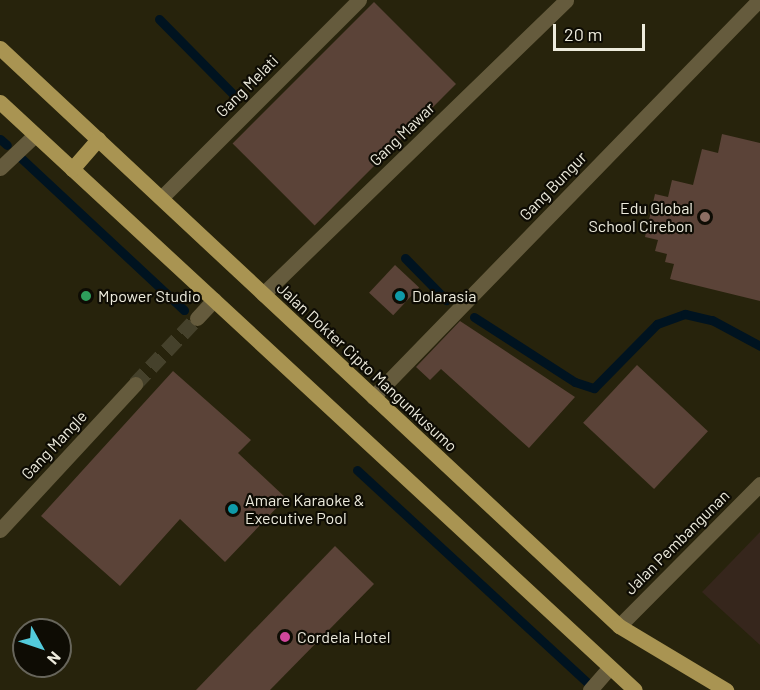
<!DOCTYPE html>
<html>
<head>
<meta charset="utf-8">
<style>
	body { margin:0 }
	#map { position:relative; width:760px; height:690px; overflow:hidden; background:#27230c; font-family:Barlow,sans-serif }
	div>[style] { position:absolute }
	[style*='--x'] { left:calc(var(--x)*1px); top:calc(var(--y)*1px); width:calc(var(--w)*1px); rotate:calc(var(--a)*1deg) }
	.education>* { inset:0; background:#36261c }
	.stream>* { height:9px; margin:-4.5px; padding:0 4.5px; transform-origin:4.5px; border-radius:4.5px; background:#001320 }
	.building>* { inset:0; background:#5b4338; transform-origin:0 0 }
	.minor-tunnel>* { height:15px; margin-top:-7.5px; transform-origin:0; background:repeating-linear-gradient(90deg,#45412b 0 15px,transparent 0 23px) }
	.minor>* { height:15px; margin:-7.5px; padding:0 7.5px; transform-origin:7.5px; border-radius:7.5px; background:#655b3d }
	.major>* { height:15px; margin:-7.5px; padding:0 7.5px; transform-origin:7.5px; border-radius:7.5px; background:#a99452 }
	.dots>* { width:16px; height:16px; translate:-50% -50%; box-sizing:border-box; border:3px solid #0e0c04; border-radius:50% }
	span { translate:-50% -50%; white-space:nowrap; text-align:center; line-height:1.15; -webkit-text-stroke:4.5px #0e0c04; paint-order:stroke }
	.street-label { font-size:16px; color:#edebdd }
	.poi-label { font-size:16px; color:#edebdd }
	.right { translate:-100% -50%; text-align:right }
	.left { translate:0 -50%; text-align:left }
	.north { position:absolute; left:12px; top:618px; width:60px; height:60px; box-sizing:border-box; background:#0e0c04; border:2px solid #67655b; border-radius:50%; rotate:130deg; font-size:16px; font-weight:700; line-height:24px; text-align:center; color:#edebdd }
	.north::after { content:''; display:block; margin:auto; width:21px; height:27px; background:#53cbdc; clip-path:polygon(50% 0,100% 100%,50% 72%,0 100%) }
	.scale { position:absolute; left:553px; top:24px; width:92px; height:27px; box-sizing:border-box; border:3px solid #edebdd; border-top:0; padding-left:8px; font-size:18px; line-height:21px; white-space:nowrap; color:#edebdd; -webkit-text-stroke:4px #0e0c04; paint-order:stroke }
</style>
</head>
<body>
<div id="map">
	<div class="education">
		<i style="clip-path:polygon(760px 532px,760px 645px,702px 592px)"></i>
	</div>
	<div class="stream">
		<i style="--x:159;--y:19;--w:108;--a:45.4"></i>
		<i style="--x:0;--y:139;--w:9;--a:41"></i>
		<i style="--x:21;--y:158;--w:223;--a:43"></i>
		<i style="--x:405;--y:258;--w:59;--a:45.7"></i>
		<i style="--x:474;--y:317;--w:120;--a:32.8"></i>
		<i style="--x:575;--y:382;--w:20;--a:18"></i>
		<i style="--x:594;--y:388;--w:90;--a:-45.5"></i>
		<i style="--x:657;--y:324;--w:30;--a:-20"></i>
		<i style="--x:685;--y:314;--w:28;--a:13"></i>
		<i style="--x:712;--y:320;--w:55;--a:28.4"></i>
		<i style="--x:357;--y:470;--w:313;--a:42.7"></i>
	</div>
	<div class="building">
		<i style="left:374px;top:2px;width:116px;height:200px;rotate:45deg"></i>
		<i style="clip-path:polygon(722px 134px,760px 143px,760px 301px,670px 279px,674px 264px,665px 262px,667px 254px,655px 251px,658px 240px,645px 237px,655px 194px,668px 197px,672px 180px,693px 185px,702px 149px,718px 153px)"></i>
		<i style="left:395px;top:265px;width:33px;height:38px;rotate:43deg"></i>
		<i style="clip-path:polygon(460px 321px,575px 397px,529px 448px,441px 369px,430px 380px,416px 367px)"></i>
		<i style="left:637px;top:365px;width:97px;height:79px;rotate:43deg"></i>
		<i style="clip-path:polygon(173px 371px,251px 440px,238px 453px,286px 498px,225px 562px,180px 519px,120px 586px,41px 516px)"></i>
		<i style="clip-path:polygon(335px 546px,374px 584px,270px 690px,196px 690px)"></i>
	</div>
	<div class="minor-tunnel">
		<i style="--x:135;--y:384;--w:91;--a:-46.8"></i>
	</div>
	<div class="minor">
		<i style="--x:0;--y:168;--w:48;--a:-43.3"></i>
		<i style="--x:161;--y:198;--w:280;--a:-45"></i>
		<i style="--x:263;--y:294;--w:422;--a:-44.1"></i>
		<i style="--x:197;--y:318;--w:25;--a:-47"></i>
		<i style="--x:373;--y:397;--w:554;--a:-45.8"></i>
		<i style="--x:0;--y:530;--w:199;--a:-47.2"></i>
		<i style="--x:619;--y:626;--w:200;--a:-45.2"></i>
		<i style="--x:590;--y:690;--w:30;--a:-49"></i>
	</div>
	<div class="major">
		<i style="--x:0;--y:48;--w:847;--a:43.04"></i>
		<i style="--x:619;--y:626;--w:125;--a:30.9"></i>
		<i style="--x:0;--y:102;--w:865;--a:42.8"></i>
		<i style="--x:72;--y:169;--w:40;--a:-49"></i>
	</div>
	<div class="dots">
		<i style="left:705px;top:217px;background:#8d6e63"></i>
		<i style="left:86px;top:296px;background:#2e9e5b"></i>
		<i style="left:400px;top:296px;background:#0f9aa8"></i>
		<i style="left:233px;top:509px;background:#0f9aa8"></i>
		<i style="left:285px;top:637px;background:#d1479c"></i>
	</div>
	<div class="street-label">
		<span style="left:247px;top:86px;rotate:-45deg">Gang Melati</span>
		<span style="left:402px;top:134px;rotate:-44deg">Gang Mawar</span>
		<span style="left:553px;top:186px;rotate:-46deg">Gang Bungur</span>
		<span style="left:367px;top:367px;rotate:43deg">Jalan Dokter Cipto Mangunkusumo</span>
		<span style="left:54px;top:445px;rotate:-47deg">Gang Mangle</span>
		<span style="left:677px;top:542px;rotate:-45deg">Jalan Pembangunan</span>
	</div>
	<div class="poi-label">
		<span class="right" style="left:693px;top:217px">Edu Global<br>School Cirebon</span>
		<span class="left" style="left:98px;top:296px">Mpower Studio</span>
		<span class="left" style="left:412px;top:296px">Dolarasia</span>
		<span class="left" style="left:245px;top:509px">Amare Karaoke &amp;<br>Executive Pool</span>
		<span class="left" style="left:297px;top:637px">Cordela Hotel</span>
	</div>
	<div class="north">N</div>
	<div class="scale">20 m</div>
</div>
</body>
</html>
